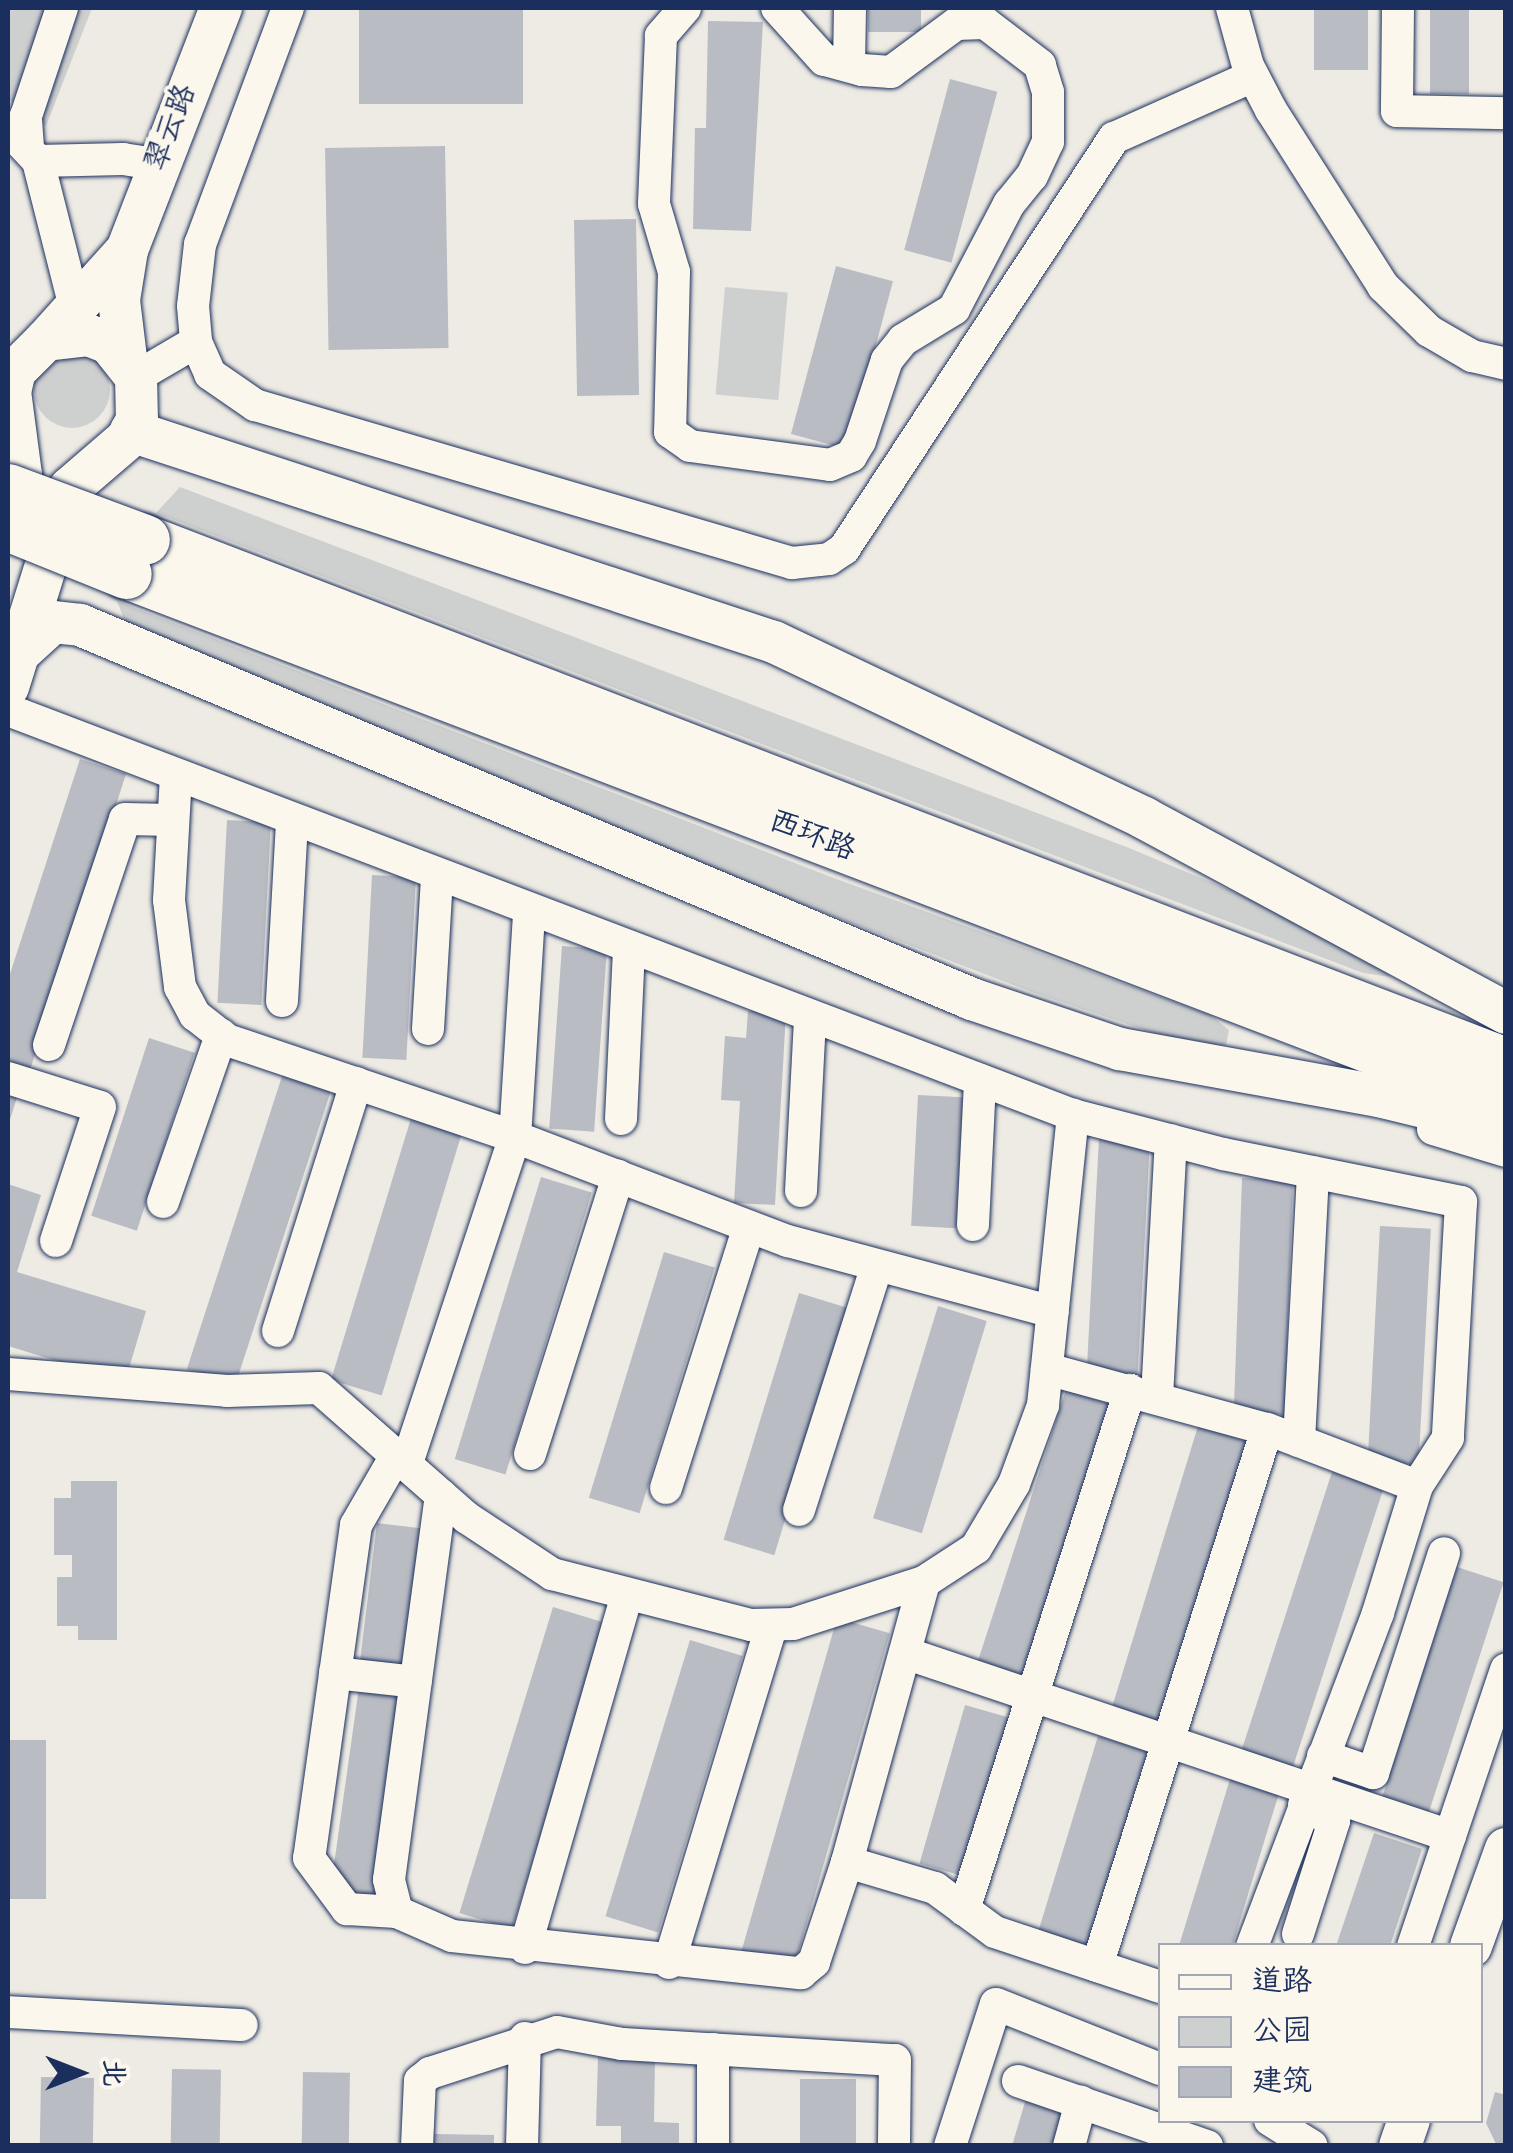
<!DOCTYPE html>
<html>
<head>
<meta charset="utf-8">
<style>
	body { margin:0 }
	#map { position:relative; width:1513px; height:2153px; overflow:hidden; background:#eeebe4; font-family:Dekko,"LXGW WenKai TC",sans-serif }
	div>[style] { position:absolute }
	[style*='--x'] { left:calc(var(--x)*1px); top:calc(var(--y)*1px); width:calc(var(--w)*1px); rotate:calc(var(--a)*1deg) }
	.green>* { inset:0; background:#cecfcf; transform-origin:0 0 }
	.round { border-radius:50% }
	.building>* { inset:0; background:#b9bcc3; transform-origin:0 0 }
	.roads { filter:drop-shadow(0 0 2px #1b2f5e) drop-shadow(0 0 2px #1b2f5e) }
	.minor>* { height:32px; margin:-16px; padding:0 16px; transform-origin:16px; border-radius:16px; background:#fbf7ec }
	.major>* { height:42px; margin:-21px; padding:0 21px; transform-origin:21px; border-radius:21px; background:#fbf7ec }
	.highway>* { height:50px; margin:-25px; padding:0 25px; transform-origin:25px; border-radius:25px; background:#fbf7ec }
	.bridges { filter:drop-shadow(0 0 2px #1b2f5e) drop-shadow(0 0 2px #1b2f5e) }
	.highway-bridge>* { height:50px; margin:-25px; padding:0 25px; transform-origin:25px; border-radius:25px; background:#fbf7ec }
	span { translate:-50% -50%; white-space:nowrap; text-align:center; line-height:1.15; -webkit-text-stroke:8px #fbf7ec; paint-order:stroke }
	.street-label { font-size:30px; color:#1b2f5e }
	.frame { position:absolute; inset:0; border:10px solid #1b2f5e; pointer-events:none }
	.legend { position:absolute; left:1158px; top:1943px; width:325px; height:180px; box-sizing:border-box; background:#fbf7ec; border:2px solid #a1a7b3; margin:0; padding:12px 18px; list-style:none; font-size:30px; color:#1b2f5e }
	.legend li { display:flex; align-items:center; gap:20px; height:50px }
	.legend b { width:50px; border:2px solid #a1a7b3 }
	.north { position:absolute; left:30px; top:2023px; width:100px; height:100px; -webkit-text-stroke:8px #fbf7ec; paint-order:stroke; rotate:90deg; font-size:28px; font-weight:700; line-height:40px; text-align:center; color:#1b2f5e }
	.north::after { content:''; display:block; margin:auto; width:35px; height:45px; background:#1b2f5e; clip-path:polygon(50% 0,100% 100%,50% 72%,0 100%) }
</style>
</head>
<body>
<div id="map">
	<div class="green">
		<i style="clip-path:polygon(8px 8px,92px 8px,46px 126px,8px 99px)"></i>
		<i style="left:725px;top:287px;width:63px;height:108px;rotate:5deg"></i>
		<i class="round" style="left:34px;top:352px;width:76px;height:76px"></i>
		<i style="clip-path:polygon(180px 487px,1129px 848px,1263px 904px,1376px 961px,1391px 977px,1363px 973px,156px 513px)"></i>
		<i style="clip-path:polygon(117px 601px,831px 877px,1210px 1015px,1229px 1030px,1226px 1045px,1199px 1048px,1034px 993px,768px 891px,129px 632px)"></i>
	</div>
	<div class="building">
		<i style="left:359px;top:8px;width:164px;height:96px"></i>
		<i style="left:868px;top:8px;width:53px;height:24px"></i>
		<i style="left:1314px;top:8px;width:54px;height:62px"></i>
		<i style="left:1430px;top:8px;width:39px;height:86px"></i>
		<i style="clip-path:polygon(708px 21px,763px 22px,751px 231px,693px 229px,695px 128px,706px 128px)"></i>
		<i style="left:950px;top:79px;width:49px;height:177px;rotate:15deg"></i>
		<i style="left:445px;top:146px;width:202px;height:120px;rotate:89deg"></i>
		<i style="left:636px;top:219px;width:176px;height:62px;rotate:89deg"></i>
		<i style="left:836px;top:266px;width:59px;height:174px;rotate:15deg"></i>
		<i style="clip-path:polygon(80px 759px,126px 774px,28px 1076px,8px 1069px,8px 980px)"></i>
		<i style="left:227px;top:820px;width:44px;height:183px;rotate:3deg"></i>
		<i style="left:372px;top:875px;width:44px;height:183px;rotate:3deg"></i>
		<i style="left:562px;top:946px;width:45px;height:183px;rotate:4deg"></i>
		<i style="clip-path:polygon(748px 1011px,786px 1013px,775px 1205px,734px 1203px,740px 1101px,721px 1100px,725px 1036px,746px 1038px)"></i>
		<i style="left:149px;top:1038px;width:48px;height:187px;rotate:18deg"></i>
		<i style="left:286px;top:1064px;width:51px;height:321px;rotate:18deg"></i>
		<i style="clip-path:polygon(8px 1090px,18px 1094px,8px 1126px)"></i>
		<i style="left:918px;top:1095px;width:45px;height:131px;rotate:3deg"></i>
		<i style="left:412px;top:1115px;width:53px;height:277px;rotate:17deg"></i>
		<i style="left:1099px;top:1138px;width:51px;height:236px;rotate:3deg"></i>
		<i style="left:541px;top:1177px;width:53px;height:295px;rotate:17deg"></i>
		<i style="left:1242px;top:1178px;width:51px;height:235px;rotate:2deg"></i>
		<i style="clip-path:polygon(8px 1184px,41px 1195px,17px 1272px,146px 1311px,125px 1382px,8px 1346px)"></i>
		<i style="left:1380px;top:1226px;width:51px;height:236px;rotate:3deg"></i>
		<i style="left:664px;top:1252px;width:53px;height:257px;rotate:17deg"></i>
		<i style="left:799px;top:1293px;width:53px;height:258px;rotate:17deg"></i>
		<i style="left:938px;top:1306px;width:51px;height:222px;rotate:17deg"></i>
		<i style="left:1066px;top:1390px;width:52px;height:294px;rotate:18deg"></i>
		<i style="left:1198px;top:1426px;width:53px;height:294px;rotate:17deg"></i>
		<i style="left:1332px;top:1472px;width:54px;height:294px;rotate:18deg"></i>
		<i style="clip-path:polygon(71px 1481px,117px 1481px,117px 1640px,78px 1640px,78px 1626px,57px 1626px,57px 1577px,72px 1577px,72px 1555px,54px 1555px,54px 1498px,71px 1498px)"></i>
		<i style="left:377px;top:1523px;width:48px;height:138px;rotate:7deg"></i>
		<i style="left:1457px;top:1567px;width:49px;height:242px;rotate:18deg"></i>
		<i style="left:553px;top:1607px;width:55px;height:320px;rotate:17deg"></i>
		<i style="left:837px;top:1618px;width:55px;height:347px;rotate:16deg"></i>
		<i style="left:690px;top:1640px;width:55px;height:289px;rotate:17deg"></i>
		<i style="left:359px;top:1687px;width:45px;height:206px;rotate:8deg"></i>
		<i style="left:965px;top:1705px;width:50px;height:165px;rotate:16deg"></i>
		<i style="left:1098px;top:1736px;width:52px;height:212px;rotate:17deg"></i>
		<i style="left:8px;top:1740px;width:38px;height:159px"></i>
		<i style="left:1230px;top:1779px;width:51px;height:175px;rotate:17deg"></i>
		<i style="clip-path:polygon(1374px 1833px,1422px 1849px,1390px 1946px,1336px 1946px)"></i>
		<i style="clip-path:polygon(598px 2057px,655px 2058px,654px 2122px,679px 2123px,679px 2146px,621px 2146px,621px 2126px,596px 2126px)"></i>
		<i style="left:172px;top:2069px;width:49px;height:77px;rotate:1deg"></i>
		<i style="left:303px;top:2072px;width:47px;height:74px;rotate:1deg"></i>
		<i style="left:41px;top:2077px;width:53px;height:69px;rotate:1deg"></i>
		<i style="left:800px;top:2079px;width:56px;height:67px"></i>
		<i style="clip-path:polygon(1495px 2092px,1506px 2095px,1506px 2146px,1497px 2146px,1486px 2123px)"></i>
		<i style="clip-path:polygon(1027px 2095px,1069px 2107px,1058px 2146px,1012px 2146px)"></i>
		<i style="left:434px;top:2134px;width:60px;height:12px;rotate:1deg"></i>
	</div>
	<div class="roads">
		<div class="minor">
			<i style="--x:288;--y:8;--w:252;--a:110.4"></i>
			<i style="--x:200;--y:244;--w:62;--a:96.4"></i>
			<i style="--x:193;--y:306;--w:36;--a:85"></i>
			<i style="--x:196;--y:342;--w:35;--a:66"></i>
			<i style="--x:210;--y:374;--w:55;--a:34.6"></i>
			<i style="--x:255;--y:405;--w:560;--a:16.4"></i>
			<i style="--x:792;--y:563;--w:37;--a:-6"></i>
			<i style="--x:829;--y:559;--w:18;--a:-34"></i>
			<i style="--x:844;--y:549;--w:492;--a:-56.7"></i>
			<i style="--x:1114;--y:138;--w:152;--a:-24"></i>
			<i style="--x:685;--y:8;--w:37;--a:131"></i>
			<i style="--x:661;--y:36;--w:168;--a:92.4"></i>
			<i style="--x:654;--y:204;--w:71;--a:73.6"></i>
			<i style="--x:674;--y:272;--w:160;--a:91.4"></i>
			<i style="--x:670;--y:432;--w:24;--a:35"></i>
			<i style="--x:690;--y:446;--w:141;--a:7.7"></i>
			<i style="--x:830;--y:465;--w:23;--a:-23"></i>
			<i style="--x:851;--y:456;--w:17;--a:-59"></i>
			<i style="--x:860;--y:441;--w:85;--a:-71.6"></i>
			<i style="--x:887;--y:360;--w:26;--a:-51"></i>
			<i style="--x:903;--y:340;--w:60;--a:-31.3"></i>
			<i style="--x:954;--y:309;--w:119;--a:-62.4"></i>
			<i style="--x:1009;--y:204;--w:36;--a:-51"></i>
			<i style="--x:1032;--y:176;--w:38;--a:-65"></i>
			<i style="--x:1048;--y:142;--w:50;--a:-90"></i>
			<i style="--x:1048;--y:92;--w:28;--a:-107"></i>
			<i style="--x:1040;--y:65;--w:69;--a:-142.6"></i>
			<i style="--x:985;--y:23;--w:29;--a:178"></i>
			<i style="--x:956;--y:24;--w:81;--a:143.6"></i>
			<i style="--x:891;--y:72;--w:29;--a:-176"></i>
			<i style="--x:862;--y:70;--w:39;--a:-165"></i>
			<i style="--x:824;--y:60;--w:70;--a:-132.1"></i>
			<i style="--x:1232;--y:8;--w:60;--a:74.6"></i>
			<i style="--x:1248;--y:66;--w:50;--a:62.4"></i>
			<i style="--x:1271;--y:110;--w:209;--a:57.5"></i>
			<i style="--x:1383;--y:286;--w:64;--a:44.4"></i>
			<i style="--x:1429;--y:331;--w:50;--a:30.2"></i>
			<i style="--x:1472;--y:356;--w:35;--a:13"></i>
			<i style="--x:1398;--y:8;--w:103;--a:90.6"></i>
			<i style="--x:1397;--y:111;--w:109;--a:1.1"></i>
			<i style="--x:849;--y:66;--w:58;--a:-89"></i>
			<i style="--x:8;--y:129;--w:44;--a:46.8"></i>
			<i style="--x:38;--y:161;--w:155;--a:75.8"></i>
			<i style="--x:28;--y:148;--w:32;--a:-94"></i>
			<i style="--x:26;--y:116;--w:114;--a:-71.6"></i>
			<i style="--x:38;--y:161;--w:85;--a:-1.3"></i>
			<i style="--x:123;--y:159;--w:37;--a:9"></i>
			<i style="--x:136;--y:377;--w:69;--a:-30.3"></i>
			<i style="--x:8;--y:710;--w:1139;--a:20.82"></i>
			<i style="--x:1073;--y:1115;--w:155;--a:14.6"></i>
			<i style="--x:1223;--y:1154;--w:243;--a:11.4"></i>
			<i style="--x:1461;--y:1202;--w:236;--a:93.2"></i>
			<i style="--x:1448;--y:1438;--w:57;--a:122.9"></i>
			<i style="--x:1417;--y:1486;--w:133;--a:107.1"></i>
			<i style="--x:1378;--y:1613;--w:356;--a:110.7"></i>
			<i style="--x:176;--y:775;--w:125;--a:93.2"></i>
			<i style="--x:169;--y:900;--w:88;--a:82.8"></i>
			<i style="--x:180;--y:987;--w:32;--a:62"></i>
			<i style="--x:195;--y:1015;--w:41;--a:38"></i>
			<i style="--x:227;--y:1040;--w:304;--a:18.6"></i>
			<i style="--x:515;--y:1137;--w:292;--a:20.9"></i>
			<i style="--x:788;--y:1241;--w:274;--a:15"></i>
			<i style="--x:282;--y:1001;--w:181;--a:-86.8"></i>
			<i style="--x:428;--y:1029;--w:153;--a:-86.6"></i>
			<i style="--x:49;--y:1045;--w:238;--a:-71.4"></i>
			<i style="--x:125;--y:819;--w:48;--a:1.2"></i>
			<i style="--x:8;--y:1078;--w:96;--a:17.5"></i>
			<i style="--x:100;--y:1107;--w:141;--a:108.2"></i>
			<i style="--x:621;--y:1119;--w:170;--a:-87.3"></i>
			<i style="--x:1433;--y:1129;--w:76;--a:16.8"></i>
			<i style="--x:801;--y:1191;--w:174;--a:-87"></i>
			<i style="--x:163;--y:1202;--w:177;--a:-70.8"></i>
			<i style="--x:973;--y:1225;--w:145;--a:-87.2"></i>
			<i style="--x:278;--y:1331;--w:260;--a:-72.5"></i>
			<i style="--x:1047;--y:1369;--w:228;--a:15.3"></i>
			<i style="--x:1267;--y:1429;--w:160;--a:20.8"></i>
			<i style="--x:8;--y:1374;--w:220;--a:4.4"></i>
			<i style="--x:227;--y:1391;--w:92;--a:-1.9"></i>
			<i style="--x:319;--y:1388;--w:197;--a:41.3"></i>
			<i style="--x:467;--y:1518;--w:102;--a:33.4"></i>
			<i style="--x:552;--y:1574;--w:205;--a:14.4"></i>
			<i style="--x:751;--y:1625;--w:42;--a:-1.4"></i>
			<i style="--x:793;--y:1624;--w:138;--a:-17.8"></i>
			<i style="--x:924;--y:1582;--w:62;--a:-33.2"></i>
			<i style="--x:976;--y:1548;--w:74;--a:-59.3"></i>
			<i style="--x:1014;--y:1484;--w:84;--a:-69.8"></i>
			<i style="--x:1043;--y:1405;--w:292;--a:-84.1"></i>
			<i style="--x:1157;--y:1397;--w:257;--a:-86.9"></i>
			<i style="--x:1299;--y:1441;--w:269;--a:-87"></i>
			<i style="--x:397;--y:1454;--w:82;--a:120"></i>
			<i style="--x:356;--y:1525;--w:336;--a:98"></i>
			<i style="--x:309;--y:1858;--w:64;--a:53.3"></i>
			<i style="--x:347;--y:1909;--w:50;--a:3.4"></i>
			<i style="--x:530;--y:1454;--w:292;--a:-72.4"></i>
			<i style="--x:407;--y:1463;--w:343;--a:-71.7"></i>
			<i style="--x:515;--y:1137;--w:225;--a:-86.4"></i>
			<i style="--x:666;--y:1488;--w:274;--a:-72.4"></i>
			<i style="--x:441;--y:1495;--w:388;--a:97.7"></i>
			<i style="--x:389;--y:1880;--w:33;--a:76"></i>
			<i style="--x:397;--y:1912;--w:60;--a:23.6"></i>
			<i style="--x:452;--y:1936;--w:351;--a:6.1"></i>
			<i style="--x:801;--y:1973;--w:17;--a:-40"></i>
			<i style="--x:814;--y:1962;--w:105;--a:-71.7"></i>
			<i style="--x:847;--y:1862;--w:290;--a:-74.6"></i>
			<i style="--x:799;--y:1510;--w:253;--a:-72.3"></i>
			<i style="--x:905;--y:1653;--w:575;--a:18.56"></i>
			<i style="--x:335;--y:1673;--w:81;--a:6.3"></i>
			<i style="--x:1323;--y:1756;--w:53;--a:18.8"></i>
			<i style="--x:1373;--y:1773;--w:231;--a:-72.1"></i>
			<i style="--x:847;--y:1862;--w:92;--a:16.5"></i>
			<i style="--x:935;--y:1888;--w:74;--a:36.3"></i>
			<i style="--x:995;--y:1932;--w:174;--a:18.4"></i>
			<i style="--x:964;--y:1910;--w:546;--a:-72.3"></i>
			<i style="--x:1298;--y:1934;--w:119;--a:-72.3"></i>
			<i style="--x:1334;--y:1821;--w:34;--a:-152"></i>
			<i style="--x:1413;--y:1946;--w:292;--a:-71.4"></i>
			<i style="--x:525;--y:1948;--w:367;--a:-73.9"></i>
			<i style="--x:669;--y:1963;--w:353;--a:-73.1"></i>
			<i style="--x:1097;--y:1966;--w:563;--a:-72.43"></i>
			<i style="--x:8;--y:2012;--w:234;--a:3.2"></i>
			<i style="--x:1018;--y:2081;--w:200;--a:19"></i>
			<i style="--x:1270;--y:2120;--w:49;--a:31.8"></i>
			<i style="--x:417;--y:2146;--w:65;--a:-87.4"></i>
			<i style="--x:420;--y:2081;--w:13;--a:-39"></i>
			<i style="--x:430;--y:2073;--w:133;--a:-17.9"></i>
			<i style="--x:557;--y:2032;--w:66;--a:10.5"></i>
			<i style="--x:622;--y:2044;--w:273;--a:3.4"></i>
			<i style="--x:895;--y:2060;--w:86;--a:90.7"></i>
			<i style="--x:522;--y:2146;--w:108;--a:-88.4"></i>
			<i style="--x:713;--y:2146;--w:97;--a:-90"></i>
			<i style="--x:950;--y:2146;--w:149;--a:-72.1"></i>
			<i style="--x:996;--y:2004;--w:176;--a:21.6"></i>
			<i style="--x:1069;--y:2146;--w:46;--a:-74.7"></i>
		</div>
		<div class="major">
			<i style="--x:46;--y:340;--w:121;--a:-48"></i>
			<i style="--x:126;--y:358;--w:58;--a:-96.9"></i>
			<i style="--x:119;--y:300;--w:51;--a:-80.9"></i>
			<i style="--x:127;--y:250;--w:260;--a:-68.8"></i>
			<i style="--x:131;--y:431;--w:677;--a:18.17"></i>
			<i style="--x:774;--y:642;--w:410;--a:25.4"></i>
			<i style="--x:1144;--y:818;--w:411;--a:28.3"></i>
			<i style="--x:8;--y:519;--w:46;--a:-73.5"></i>
			<i style="--x:21;--y:475;--w:84;--a:-97.5"></i>
			<i style="--x:10;--y:392;--w:22;--a:-77"></i>
			<i style="--x:15;--y:371;--w:44;--a:-45"></i>
			<i style="--x:46;--y:340;--w:42;--a:-6.8"></i>
			<i style="--x:88;--y:335;--w:22;--a:21"></i>
			<i style="--x:109;--y:343;--w:43;--a:51.5"></i>
			<i style="--x:136;--y:377;--w:43;--a:88.7"></i>
			<i style="--x:137;--y:420;--w:21;--a:118"></i>
			<i style="--x:127;--y:439;--w:75;--a:139.3"></i>
			<i style="--x:70;--y:488;--w:208;--a:107.3"></i>
			<i style="--x:19;--y:653;--w:46;--a:-42.4"></i>
			<i style="--x:53;--y:622;--w:27;--a:6"></i>
			<i style="--x:80;--y:625;--w:967;--a:22.75"></i>
			<i style="--x:972;--y:999;--w:156;--a:18.7"></i>
			<i style="--x:1120;--y:1049;--w:267;--a:10.3"></i>
			<i style="--x:1383;--y:1097;--w:127;--a:13.7"></i>
			<i style="--x:1471;--y:1946;--w:103;--a:-70.2"></i>
			<i style="--x:1400;--y:2146;--w:28;--a:-71"></i>
		</div>
		<div class="highway">
			<i style="--x:145;--y:540;--w:1458;--a:21.02"></i>
			<i style="--x:127;--y:574;--w:1476;--a:20.88"></i>
		</div>
	</div>
	<div class="bridges">
		<div class="highway-bridge">
			<i style="--x:8;--y:489;--w:146;--a:20.4"></i>
			<i style="--x:8;--y:526;--w:128;--a:22"></i>
		</div>
	</div>
	<div class="street-label">
		<span style="left:174px;top:129px;rotate:-69deg">翠云路</span>
		<span style="left:811px;top:839px;rotate:21deg">西环路</span>
	</div>
	<div class="frame"></div>
	<ul class="legend">
	<li><b style="height:12px;background:#fbf7ec"></b>道路</li>
	<li><b style="height:28px;background:#cecfcf"></b>公园</li>
	<li><b style="height:28px;background:#b9bcc3"></b>建筑</li>
	</ul>
	<div class="north">北</div>
</div>
</body>
</html>
